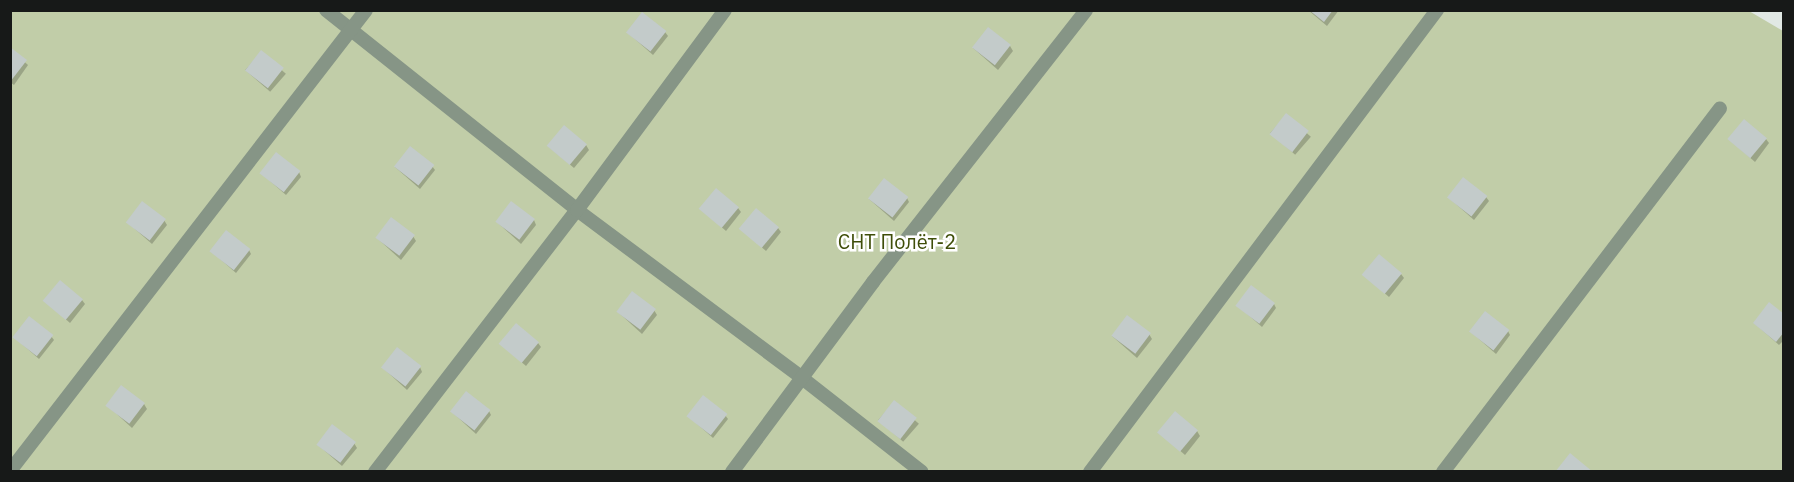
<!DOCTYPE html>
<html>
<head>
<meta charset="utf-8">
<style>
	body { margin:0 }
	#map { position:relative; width:1794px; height:482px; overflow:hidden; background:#e1e8e4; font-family:"IBM Plex Sans",sans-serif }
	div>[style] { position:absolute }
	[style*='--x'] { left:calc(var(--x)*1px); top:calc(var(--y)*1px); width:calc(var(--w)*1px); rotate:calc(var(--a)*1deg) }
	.green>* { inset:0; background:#c1cda8 }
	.shadow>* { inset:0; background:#0003; transform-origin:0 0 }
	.building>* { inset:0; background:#c3cbca; transform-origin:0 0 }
	.service>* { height:14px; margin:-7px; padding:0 7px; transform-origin:7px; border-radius:7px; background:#869586 }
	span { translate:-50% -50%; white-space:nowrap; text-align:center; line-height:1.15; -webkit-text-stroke:5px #fff; paint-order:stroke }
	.park-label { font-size:20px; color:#3f4e09 }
	.frame { position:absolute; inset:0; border:12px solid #171918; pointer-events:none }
</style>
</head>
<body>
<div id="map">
	<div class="green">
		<i style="clip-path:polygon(10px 11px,1749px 11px,1783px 31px,1783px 471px,11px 471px)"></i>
	</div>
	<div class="shadow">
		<i style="clip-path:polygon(1308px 10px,1339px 10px,1327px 26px)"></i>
		<i style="clip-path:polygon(665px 32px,668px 36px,653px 55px,628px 33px)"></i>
		<i style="clip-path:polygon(1010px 46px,1013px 51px,998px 70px,973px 48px)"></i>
		<i style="clip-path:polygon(10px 49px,28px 65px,14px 85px,10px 82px)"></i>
		<i style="left:261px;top:52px;width:33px;height:24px;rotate:41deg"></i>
		<i style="left:1286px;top:115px;width:33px;height:24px;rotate:41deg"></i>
		<i style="clip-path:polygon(1766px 139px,1769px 143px,1755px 162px,1730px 140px)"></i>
		<i style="clip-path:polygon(586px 145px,589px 150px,574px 168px,549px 147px)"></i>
		<i style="clip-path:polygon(432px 166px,435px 170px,420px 189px,395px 167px)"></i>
		<i style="clip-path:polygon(299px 172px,301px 177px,286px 195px,262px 174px)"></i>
		<i style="clip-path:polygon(1486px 197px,1489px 201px,1474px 220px,1449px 198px)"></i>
		<i style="clip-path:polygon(907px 198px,909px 202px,894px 221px,869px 199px)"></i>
		<i style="clip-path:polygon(738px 208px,741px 212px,726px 231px,701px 209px)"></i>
		<i style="clip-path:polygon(164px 220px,167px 225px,152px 244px,127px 222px)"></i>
		<i style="clip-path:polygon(534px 220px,536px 225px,521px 244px,497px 222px)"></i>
		<i style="clip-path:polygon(778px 228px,781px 232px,766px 251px,741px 229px)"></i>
		<i style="clip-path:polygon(413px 236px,416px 241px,401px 260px,377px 238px)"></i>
		<i style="clip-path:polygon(249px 250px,251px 254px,236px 273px,211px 251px)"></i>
		<i style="clip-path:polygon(1401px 274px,1404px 278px,1389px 297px,1364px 275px)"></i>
		<i style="clip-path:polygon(82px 300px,85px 304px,70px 323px,45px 301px)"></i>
		<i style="clip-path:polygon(1274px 304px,1276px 308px,1262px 327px,1237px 305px)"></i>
		<i style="clip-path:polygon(654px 310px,657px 315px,642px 334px,618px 312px)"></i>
		<i style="clip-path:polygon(1784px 315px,1784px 340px,1779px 345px,1754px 323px)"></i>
		<i style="clip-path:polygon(1508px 331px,1510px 335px,1496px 354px,1471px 332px)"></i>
		<i style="clip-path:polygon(1149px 334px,1152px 339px,1137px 358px,1112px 336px)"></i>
		<i style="clip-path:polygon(51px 336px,54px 340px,39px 359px,14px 337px)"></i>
		<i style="clip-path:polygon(538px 343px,541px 347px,526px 366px,501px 344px)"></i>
		<i style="clip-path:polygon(420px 367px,422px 372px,407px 390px,383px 368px)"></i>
		<i style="left:894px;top:402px;width:33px;height:24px;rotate:41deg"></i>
		<i style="clip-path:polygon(144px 404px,147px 409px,132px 428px,107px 405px)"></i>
		<i style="clip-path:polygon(489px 411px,491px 415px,476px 434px,452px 412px)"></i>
		<i style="clip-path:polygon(725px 415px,728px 419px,713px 438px,688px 416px)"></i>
		<i style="clip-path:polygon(1197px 431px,1200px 436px,1185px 455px,1160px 433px)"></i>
		<i style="clip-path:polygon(354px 443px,357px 448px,342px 466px,317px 444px)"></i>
	</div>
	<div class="building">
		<i style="clip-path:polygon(1309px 10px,1333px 10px,1324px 22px)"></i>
		<i style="left:642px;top:12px;width:31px;height:26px;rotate:38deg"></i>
		<i style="left:988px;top:27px;width:29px;height:26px;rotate:38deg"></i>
		<i style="clip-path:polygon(10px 47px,27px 60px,10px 82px)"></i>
		<i style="left:261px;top:50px;width:29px;height:26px;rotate:38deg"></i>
		<i style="left:1286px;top:113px;width:29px;height:27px;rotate:38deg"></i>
		<i style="left:1744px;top:119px;width:30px;height:26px;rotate:40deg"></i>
		<i style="left:564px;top:125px;width:30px;height:27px;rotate:40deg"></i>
		<i style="left:410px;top:146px;width:31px;height:26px;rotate:38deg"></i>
		<i style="left:276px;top:152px;width:31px;height:27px;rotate:38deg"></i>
		<i style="left:1463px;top:177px;width:31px;height:26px;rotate:38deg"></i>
		<i style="left:884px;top:178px;width:31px;height:26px;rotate:38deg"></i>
		<i style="left:716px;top:188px;width:30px;height:27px;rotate:40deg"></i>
		<i style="left:142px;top:201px;width:30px;height:27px;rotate:37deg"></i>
		<i style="left:511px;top:201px;width:30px;height:26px;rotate:37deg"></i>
		<i style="left:756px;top:208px;width:30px;height:27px;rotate:40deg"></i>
		<i style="left:391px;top:217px;width:30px;height:26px;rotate:37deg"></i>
		<i style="left:226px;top:230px;width:31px;height:27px;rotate:38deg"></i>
		<i style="left:1379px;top:254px;width:30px;height:27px;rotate:40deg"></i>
		<i style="left:60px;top:280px;width:30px;height:27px;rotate:40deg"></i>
		<i style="left:1251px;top:285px;width:30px;height:26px;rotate:37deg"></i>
		<i style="left:632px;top:291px;width:30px;height:26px;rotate:37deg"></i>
		<i style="clip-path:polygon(1769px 302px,1784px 314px,1784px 332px,1776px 342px,1753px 323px)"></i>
		<i style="left:1485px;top:311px;width:31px;height:26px;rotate:38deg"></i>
		<i style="left:1127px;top:315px;width:30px;height:26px;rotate:37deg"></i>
		<i style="left:29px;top:316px;width:31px;height:27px;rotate:38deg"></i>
		<i style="left:516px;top:323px;width:30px;height:27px;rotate:40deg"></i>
		<i style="left:397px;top:347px;width:31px;height:26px;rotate:38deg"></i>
		<i style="left:121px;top:385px;width:30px;height:26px;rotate:37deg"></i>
		<i style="left:466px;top:391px;width:31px;height:26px;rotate:38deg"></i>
		<i style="left:703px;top:395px;width:31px;height:27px;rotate:38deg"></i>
		<i style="left:894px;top:400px;width:29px;height:27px;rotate:38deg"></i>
		<i style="left:1175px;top:411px;width:30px;height:28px;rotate:40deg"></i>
		<i style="left:332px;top:424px;width:30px;height:26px;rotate:37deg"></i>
		<i style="clip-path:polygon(1570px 453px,1593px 472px,1555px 472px)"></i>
	</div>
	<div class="service">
		<i style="--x:326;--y:10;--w:321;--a:38.5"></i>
		<i style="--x:577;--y:210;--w:281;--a:36.7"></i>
		<i style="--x:802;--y:378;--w:152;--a:38.1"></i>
		<i style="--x:10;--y:471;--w:582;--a:-52.32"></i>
		<i style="--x:375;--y:472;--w:331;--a:-52.4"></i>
		<i style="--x:577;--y:210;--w:249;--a:-53.5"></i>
		<i style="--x:732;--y:472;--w:237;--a:-53.4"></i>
		<i style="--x:873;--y:282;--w:345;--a:-51.9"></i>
		<i style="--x:1090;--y:472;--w:578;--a:-53.09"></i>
		<i style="--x:1443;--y:472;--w:457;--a:-52.7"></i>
	</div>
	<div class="park-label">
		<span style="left:897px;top:241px">СНТ Полёт-2</span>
	</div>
	<div class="frame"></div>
</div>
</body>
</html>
